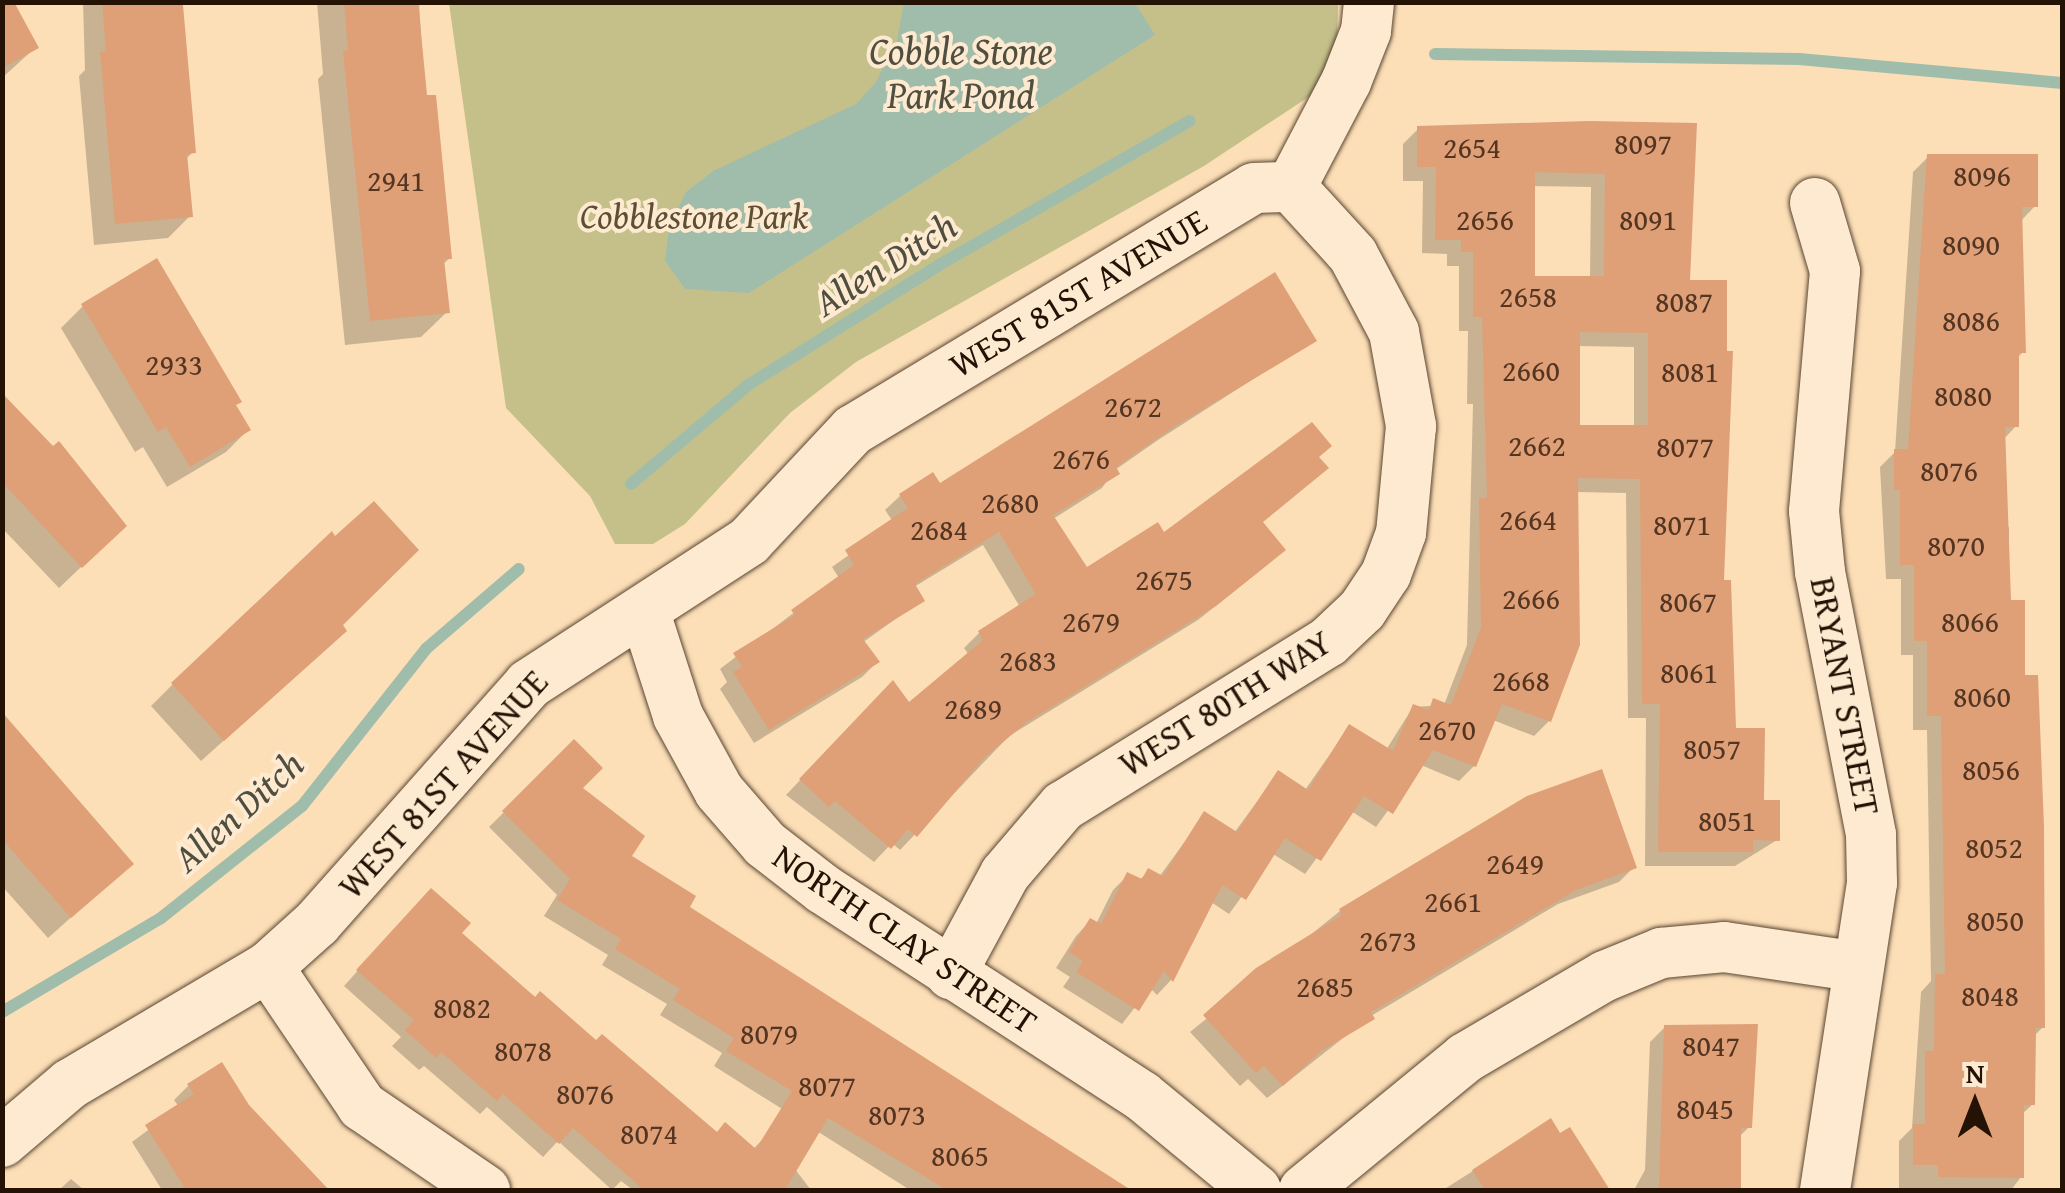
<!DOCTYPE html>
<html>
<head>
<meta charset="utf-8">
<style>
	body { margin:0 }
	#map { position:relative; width:2065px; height:1193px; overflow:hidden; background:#fcdfb7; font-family:"Gentium Book Plus",serif }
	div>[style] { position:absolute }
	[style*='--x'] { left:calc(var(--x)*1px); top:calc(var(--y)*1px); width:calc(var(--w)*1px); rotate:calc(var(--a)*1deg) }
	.green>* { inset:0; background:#c5c08a }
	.water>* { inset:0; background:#a0bdac }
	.shadow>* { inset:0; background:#0003 }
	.stream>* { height:12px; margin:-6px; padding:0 6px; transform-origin:6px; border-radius:6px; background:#a0bdac }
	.building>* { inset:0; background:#df9f77 }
	.roads { filter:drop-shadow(0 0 2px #5a4532) drop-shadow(0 0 2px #5a4532) }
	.minor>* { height:50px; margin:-25px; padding:0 25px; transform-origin:25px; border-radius:25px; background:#fdead0 }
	span { translate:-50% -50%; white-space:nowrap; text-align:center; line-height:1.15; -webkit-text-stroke:8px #fdead0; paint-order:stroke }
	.number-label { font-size:30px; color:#533522 }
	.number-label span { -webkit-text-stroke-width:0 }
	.park-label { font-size:35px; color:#5c4f34; font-style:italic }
	.street-label { font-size:35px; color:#241205 }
	.water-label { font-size:38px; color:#4f4e3f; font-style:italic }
	.frame { position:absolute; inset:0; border:5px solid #241205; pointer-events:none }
	.north { position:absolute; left:1925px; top:1053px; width:100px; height:100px; -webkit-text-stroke:8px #fdead0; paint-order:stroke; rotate:0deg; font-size:28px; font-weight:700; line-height:40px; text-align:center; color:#241205 }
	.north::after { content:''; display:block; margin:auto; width:35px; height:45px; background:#241205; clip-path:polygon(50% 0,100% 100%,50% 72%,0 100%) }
</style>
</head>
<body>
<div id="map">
	<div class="green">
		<i style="clip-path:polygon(449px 3px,1338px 3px,1337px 48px,1319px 90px,1204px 166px,856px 362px,790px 413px,685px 524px,653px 544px,615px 544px,590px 496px,506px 408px)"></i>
	</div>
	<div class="water">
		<i style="clip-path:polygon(904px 3px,1135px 3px,1155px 35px,749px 293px,685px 289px,665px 261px,669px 227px,686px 192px,713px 171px,856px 104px,876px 82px,897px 40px)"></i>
	</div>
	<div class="shadow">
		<i style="clip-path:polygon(2px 2px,36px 47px,2px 78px)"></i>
		<i style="clip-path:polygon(83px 2px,171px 2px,193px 152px,185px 160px,190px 216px,168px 238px,94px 245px,79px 76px,85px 70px)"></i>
		<i style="clip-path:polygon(317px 2px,419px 2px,425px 98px,450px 258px,442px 265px,447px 312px,421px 337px,345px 345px,318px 79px,323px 74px)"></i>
		<i style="clip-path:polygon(evenodd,1694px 125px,1687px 283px,1734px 730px,1777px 840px,1735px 866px,1645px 866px,1646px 718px,1628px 718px,1626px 493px,1576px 492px,1549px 721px,1534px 736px,1493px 720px,1474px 766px,1459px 781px,1421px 765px,1376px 827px,1351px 811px,1305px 874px,1273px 854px,1229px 914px,1211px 902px,1171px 980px,1157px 995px,1150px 988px,1122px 1024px,1063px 987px,1070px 977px,1056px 968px,1076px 936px,1090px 921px,1096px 924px,1113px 890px,1128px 875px,1139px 881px,1148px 871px,1159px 877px,1205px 814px,1234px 833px,1278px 773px,1305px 790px,1349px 727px,1386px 750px,1413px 707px,1444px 705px,1467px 645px,1473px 404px,1467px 404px,1468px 331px,1459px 331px,1459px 266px,1447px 266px,1447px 254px,1422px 253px,1423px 181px,1403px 181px,1403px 144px,1418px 129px,1694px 125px,1532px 186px,1591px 187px,1590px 278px,1532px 278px,1532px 186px,1694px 125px,1578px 346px,1634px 347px,1634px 428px,1578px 428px,1578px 346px)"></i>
		<i style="clip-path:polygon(1928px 157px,2035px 206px,2020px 222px,2023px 352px,2016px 359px,2016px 426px,2003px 440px,2002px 527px,2009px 527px,2009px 602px,2023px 678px,2043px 1027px,2034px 1036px,2033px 1104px,2021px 1115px,2021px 1177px,2011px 1190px,1899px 1190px,1899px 1141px,1912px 1128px,1921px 992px,1931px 981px,1927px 730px,1913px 730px,1913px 655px,1901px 655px,1901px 579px,1886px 579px,1880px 467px,1895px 452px,1913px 172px)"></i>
		<i style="clip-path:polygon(83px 306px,234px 407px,248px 430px,226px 452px,167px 487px,143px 447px,135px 452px,61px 328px)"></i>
		<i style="clip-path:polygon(1314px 340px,1158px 440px,1115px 470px,1102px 488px,1053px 519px,1087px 570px,1317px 458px,1261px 523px,1268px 564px,1198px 620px,1009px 736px,900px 850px,892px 843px,874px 862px,786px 795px,892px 683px,909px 706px,969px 655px,964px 648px,979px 633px,1020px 607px,983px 545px,914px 587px,922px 600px,862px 643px,877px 662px,862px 677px,754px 743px,720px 689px,727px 682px,720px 669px,839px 578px,832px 567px,894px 523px,885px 510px,900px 496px,939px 487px)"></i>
		<i style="clip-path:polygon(2px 396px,102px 547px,59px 588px,2px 528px)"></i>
		<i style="clip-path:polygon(339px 625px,322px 652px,201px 761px,151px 706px,173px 684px)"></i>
		<i style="clip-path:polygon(2px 715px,131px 864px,48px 938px,2px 886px)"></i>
		<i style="clip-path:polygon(574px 743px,580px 788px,629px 857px,687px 907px,1127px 1190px,910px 1190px,714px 1066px,722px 1053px,660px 1015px,667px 1004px,602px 965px,608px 955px,544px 916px,557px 895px,489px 827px)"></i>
		<i style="clip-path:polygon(1528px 798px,1634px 867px,1619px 882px,1558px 904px,1371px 1016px,1267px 1098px,1248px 1079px,1240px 1086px,1190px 1032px,1340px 911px)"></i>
		<i style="clip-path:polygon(416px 906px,716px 1135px,753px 1149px,768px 1134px,811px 1190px,633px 1190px,621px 1181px,612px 1190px,558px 1141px,543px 1157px,487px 1107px,480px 1114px,424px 1066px,419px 1070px,392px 1046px,401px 1037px,344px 986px)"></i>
		<i style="clip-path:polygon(1665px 1027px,1749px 1127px,1739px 1137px,1739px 1190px,1634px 1190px,1645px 1170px,1650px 1042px)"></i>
		<i style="clip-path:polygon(189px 1085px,247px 1107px,326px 1190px,162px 1190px,132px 1142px,179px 1107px,174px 1100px)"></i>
		<i style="clip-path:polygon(1550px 1122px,1603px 1184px,1597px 1190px,1443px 1190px)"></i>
		<i style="clip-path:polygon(71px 1179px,84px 1190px,59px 1190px)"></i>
	</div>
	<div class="stream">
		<i style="--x:1435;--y:54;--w:364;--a:0.8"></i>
		<i style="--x:1799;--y:59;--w:264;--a:5.2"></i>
		<i style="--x:631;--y:484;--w:153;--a:-40.2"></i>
		<i style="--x:748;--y:385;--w:226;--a:-32.1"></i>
		<i style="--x:939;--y:265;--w:289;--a:-29.9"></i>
		<i style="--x:2;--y:1012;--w:185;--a:-30.6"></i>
		<i style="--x:161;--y:918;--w:180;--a:-38.5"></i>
		<i style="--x:302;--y:806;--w:201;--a:-51.7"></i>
		<i style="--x:427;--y:648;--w:121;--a:-40.7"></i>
	</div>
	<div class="building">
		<i style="clip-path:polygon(2px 2px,14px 2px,39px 48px,2px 68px)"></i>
		<i style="clip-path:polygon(102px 2px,183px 5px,196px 153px,187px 154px,193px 217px,115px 224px,100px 52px,106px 51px)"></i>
		<i style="clip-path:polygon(344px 2px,418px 2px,427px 95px,436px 95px,452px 259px,444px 259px,450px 313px,370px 321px,343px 51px,348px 50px)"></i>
		<i style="clip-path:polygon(evenodd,1589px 121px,1697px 123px,1690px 280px,1727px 280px,1727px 351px,1733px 351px,1724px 580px,1731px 580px,1736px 728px,1765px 728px,1764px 800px,1780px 800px,1780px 841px,1753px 840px,1753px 852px,1658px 852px,1660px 704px,1642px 704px,1640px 479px,1578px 478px,1580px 645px,1551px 722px,1502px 704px,1476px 767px,1433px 750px,1393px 814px,1364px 796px,1321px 861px,1285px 838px,1246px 900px,1222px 885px,1173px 982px,1164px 971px,1139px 1011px,1076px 972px,1083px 961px,1069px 952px,1090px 918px,1101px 924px,1127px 872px,1142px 879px,1148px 868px,1163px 876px,1204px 811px,1237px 832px,1278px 770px,1308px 790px,1349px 724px,1393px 751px,1413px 704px,1429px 710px,1433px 698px,1451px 705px,1481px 628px,1479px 498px,1487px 498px,1482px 317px,1473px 317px,1473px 252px,1461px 252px,1461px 240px,1435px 240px,1436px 167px,1417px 167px,1417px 126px,1589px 121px,1535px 172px,1605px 174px,1604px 276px,1535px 276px,1535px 172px,1589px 121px,1580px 332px,1648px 333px,1648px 425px,1580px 425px,1580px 332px)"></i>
		<i style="clip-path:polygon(1927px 154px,2038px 154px,2038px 207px,2022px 207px,2026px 353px,2019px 353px,2019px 427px,2005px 427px,2011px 600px,2025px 600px,2025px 675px,2038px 675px,2044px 827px,2045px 1028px,2036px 1028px,2035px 1105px,2024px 1105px,2024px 1178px,1938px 1177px,1938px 1165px,1913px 1165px,1913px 1124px,1925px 1124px,1925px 1051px,1934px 1051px,1935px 974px,1945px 974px,1941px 716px,1927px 716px,1927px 641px,1914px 641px,1914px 565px,1900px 565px,1900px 490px,1894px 490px,1894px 449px,1908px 449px)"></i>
		<i style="clip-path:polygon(157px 258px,242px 402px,236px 405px,251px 430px,190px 467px,166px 427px,158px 432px,81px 304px)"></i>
		<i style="clip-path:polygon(1275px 272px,1317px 341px,1175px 426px,1116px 467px,1120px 474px,1053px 515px,1087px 567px,1158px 522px,1164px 532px,1312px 422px,1332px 446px,1319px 457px,1329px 468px,1263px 522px,1286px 550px,1216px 606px,1027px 722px,984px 758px,917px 837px,908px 829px,891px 849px,835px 801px,829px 807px,799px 779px,893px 680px,909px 702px,983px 640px,978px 631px,1036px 594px,999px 532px,915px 584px,925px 601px,863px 639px,880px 662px,769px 730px,733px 672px,742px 667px,733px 653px,795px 615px,791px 610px,854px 565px,845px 550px,908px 508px,899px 494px,933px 472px,940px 483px)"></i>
		<i style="clip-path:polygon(2px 393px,53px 446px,59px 441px,127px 526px,82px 568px,2px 482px)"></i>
		<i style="clip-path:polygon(374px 501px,419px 550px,343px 625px,347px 631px,224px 741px,171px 683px,332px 531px,335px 536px)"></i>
		<i style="clip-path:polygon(2px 712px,134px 864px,71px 918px,2px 839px)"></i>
		<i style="clip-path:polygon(574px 739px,603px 768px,583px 788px,645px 836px,632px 856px,696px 896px,690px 907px,1131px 1190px,947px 1190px,828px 1118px,785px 1190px,644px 1190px,573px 1128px,559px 1144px,503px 1094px,497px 1101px,441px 1052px,436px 1058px,405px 1030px,414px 1020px,356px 970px,431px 888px,471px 923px,462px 933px,535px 997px,540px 991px,596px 1040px,602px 1034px,717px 1132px,725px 1122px,756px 1149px,792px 1091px,726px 1051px,734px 1038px,673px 1000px,680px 989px,615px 949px,621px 939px,557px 900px,570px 879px,502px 811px)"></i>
		<i style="clip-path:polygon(1602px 769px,1637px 868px,1576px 890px,1371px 1012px,1375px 1019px,1321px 1051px,1283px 1086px,1264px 1066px,1256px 1073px,1203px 1015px,1256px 968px,1342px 915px,1339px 909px,1527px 796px)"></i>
		<i style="clip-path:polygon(1758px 1024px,1752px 1128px,1741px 1128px,1741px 1190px,1659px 1190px,1664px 1025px)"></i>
		<i style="clip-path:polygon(222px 1062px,249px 1105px,329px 1190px,186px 1190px,145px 1125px,194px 1094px,187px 1084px)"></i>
		<i style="clip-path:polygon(1551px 1118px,1560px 1133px,1570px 1127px,1610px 1190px,1485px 1190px,1472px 1170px)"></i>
	</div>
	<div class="roads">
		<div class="minor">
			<i style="--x:1291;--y:187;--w:119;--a:-62.4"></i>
			<i style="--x:1346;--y:82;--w:55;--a:-68.6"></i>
			<i style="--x:1366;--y:31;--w:29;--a:-84"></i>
			<i style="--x:1815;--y:203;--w:71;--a:73.6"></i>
			<i style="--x:1835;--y:271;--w:241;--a:95"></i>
			<i style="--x:1814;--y:511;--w:61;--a:84.4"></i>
			<i style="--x:1820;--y:572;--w:268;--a:79"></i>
			<i style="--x:1871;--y:835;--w:48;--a:88.8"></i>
			<i style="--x:1872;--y:883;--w:311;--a:98.7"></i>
			<i style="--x:645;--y:613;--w:108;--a:72.2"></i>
			<i style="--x:678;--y:716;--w:85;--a:61.3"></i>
			<i style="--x:719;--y:791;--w:70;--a:49"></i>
			<i style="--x:765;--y:844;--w:73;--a:37.8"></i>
			<i style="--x:823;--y:889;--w:380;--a:33"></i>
			<i style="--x:1142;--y:1096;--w:148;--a:39.5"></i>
			<i style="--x:268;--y:967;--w:168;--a:55.9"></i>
			<i style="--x:362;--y:1106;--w:149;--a:34.3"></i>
			<i style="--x:2;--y:1142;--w:89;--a:-40.5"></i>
			<i style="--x:70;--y:1084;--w:230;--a:-30.6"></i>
			<i style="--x:268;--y:967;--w:66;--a:-41.9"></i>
			<i style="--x:317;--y:923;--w:319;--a:-48.4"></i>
			<i style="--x:529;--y:684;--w:262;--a:-33"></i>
			<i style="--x:749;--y:541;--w:152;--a:-46.9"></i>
			<i style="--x:853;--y:430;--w:468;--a:-31.1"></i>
			<i style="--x:1254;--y:188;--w:37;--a:-2"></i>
			<i style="--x:1291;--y:187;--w:92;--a:47.6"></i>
			<i style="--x:1353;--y:255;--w:87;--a:62"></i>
			<i style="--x:1394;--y:332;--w:96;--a:79.7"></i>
			<i style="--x:1411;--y:426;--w:107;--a:95.3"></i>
			<i style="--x:1401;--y:533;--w:44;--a:110.1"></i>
			<i style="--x:1386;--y:574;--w:43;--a:123.7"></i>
			<i style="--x:1362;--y:610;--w:47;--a:136.7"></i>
			<i style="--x:1328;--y:642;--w:312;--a:148.2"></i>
			<i style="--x:1063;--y:806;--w:89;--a:130.5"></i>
			<i style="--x:1005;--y:874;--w:114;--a:118.4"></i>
			<i style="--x:1304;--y:1190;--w:208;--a:-39.3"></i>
			<i style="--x:1465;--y:1058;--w:162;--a:-30.4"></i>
			<i style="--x:1605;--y:976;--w:61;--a:-22.3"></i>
			<i style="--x:1661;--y:953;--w:63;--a:-5.4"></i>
			<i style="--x:1724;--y:947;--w:136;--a:8.4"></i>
		</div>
	</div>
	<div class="number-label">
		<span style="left:1643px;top:143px">8097</span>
		<span style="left:1472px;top:147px">2654</span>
		<span style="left:1982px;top:175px">8096</span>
		<span style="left:396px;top:180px">2941</span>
		<span style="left:1485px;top:219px">2656</span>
		<span style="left:1648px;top:219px">8091</span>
		<span style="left:1971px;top:244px">8090</span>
		<span style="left:1528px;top:296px">2658</span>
		<span style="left:1684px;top:301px">8087</span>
		<span style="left:1971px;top:320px">8086</span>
		<span style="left:174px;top:364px">2933</span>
		<span style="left:1531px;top:370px">2660</span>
		<span style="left:1690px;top:371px">8081</span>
		<span style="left:1963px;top:395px">8080</span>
		<span style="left:1133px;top:406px">2672</span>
		<span style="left:1537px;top:445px">2662</span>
		<span style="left:1685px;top:446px">8077</span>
		<span style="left:1081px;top:458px">2676</span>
		<span style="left:1949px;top:470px">8076</span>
		<span style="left:1010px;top:502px">2680</span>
		<span style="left:1528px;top:519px">2664</span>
		<span style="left:1682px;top:524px">8071</span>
		<span style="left:939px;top:529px">2684</span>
		<span style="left:1956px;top:545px">8070</span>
		<span style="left:1164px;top:579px">2675</span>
		<span style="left:1531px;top:598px">2666</span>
		<span style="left:1688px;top:601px">8067</span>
		<span style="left:1091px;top:621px">2679</span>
		<span style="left:1970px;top:621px">8066</span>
		<span style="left:1028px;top:660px">2683</span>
		<span style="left:1689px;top:672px">8061</span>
		<span style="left:1521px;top:680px">2668</span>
		<span style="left:1982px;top:696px">8060</span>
		<span style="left:973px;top:708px">2689</span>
		<span style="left:1447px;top:729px">2670</span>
		<span style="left:1712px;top:748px">8057</span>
		<span style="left:1991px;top:769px">8056</span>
		<span style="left:1727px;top:820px">8051</span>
		<span style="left:1994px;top:847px">8052</span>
		<span style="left:1515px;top:863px">2649</span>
		<span style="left:1453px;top:901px">2661</span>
		<span style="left:1995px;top:920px">8050</span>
		<span style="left:1388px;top:940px">2673</span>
		<span style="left:1325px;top:986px">2685</span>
		<span style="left:1990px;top:995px">8048</span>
		<span style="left:462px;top:1007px">8082</span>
		<span style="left:769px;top:1033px">8079</span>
		<span style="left:1711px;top:1045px">8047</span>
		<span style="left:523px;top:1050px">8078</span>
		<span style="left:827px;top:1085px">8077</span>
		<span style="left:585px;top:1093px">8076</span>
		<span style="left:1705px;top:1108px">8045</span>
		<span style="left:897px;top:1114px">8073</span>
		<span style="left:649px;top:1133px">8074</span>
		<span style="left:960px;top:1155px">8065</span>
	</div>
	<div class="park-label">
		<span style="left:694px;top:216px">Cobblestone Park</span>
	</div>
	<div class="street-label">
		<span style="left:1078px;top:293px;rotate:-31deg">WEST 81ST AVENUE</span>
		<span style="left:1845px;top:696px;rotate:79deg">BRYANT STREET</span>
		<span style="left:1225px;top:703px;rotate:-32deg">WEST 80TH WAY</span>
		<span style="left:443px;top:784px;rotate:-48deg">WEST 81ST AVENUE</span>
		<span style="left:905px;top:939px;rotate:34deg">NORTH CLAY STREET</span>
	</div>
	<div class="water-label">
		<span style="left:961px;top:73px">Cobble Stone<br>Park Pond</span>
		<span style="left:885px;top:264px;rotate:-32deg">Allen Ditch</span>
		<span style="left:238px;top:811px;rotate:-42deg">Allen Ditch</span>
	</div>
	<div class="frame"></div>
	<div class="north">N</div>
</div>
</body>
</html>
